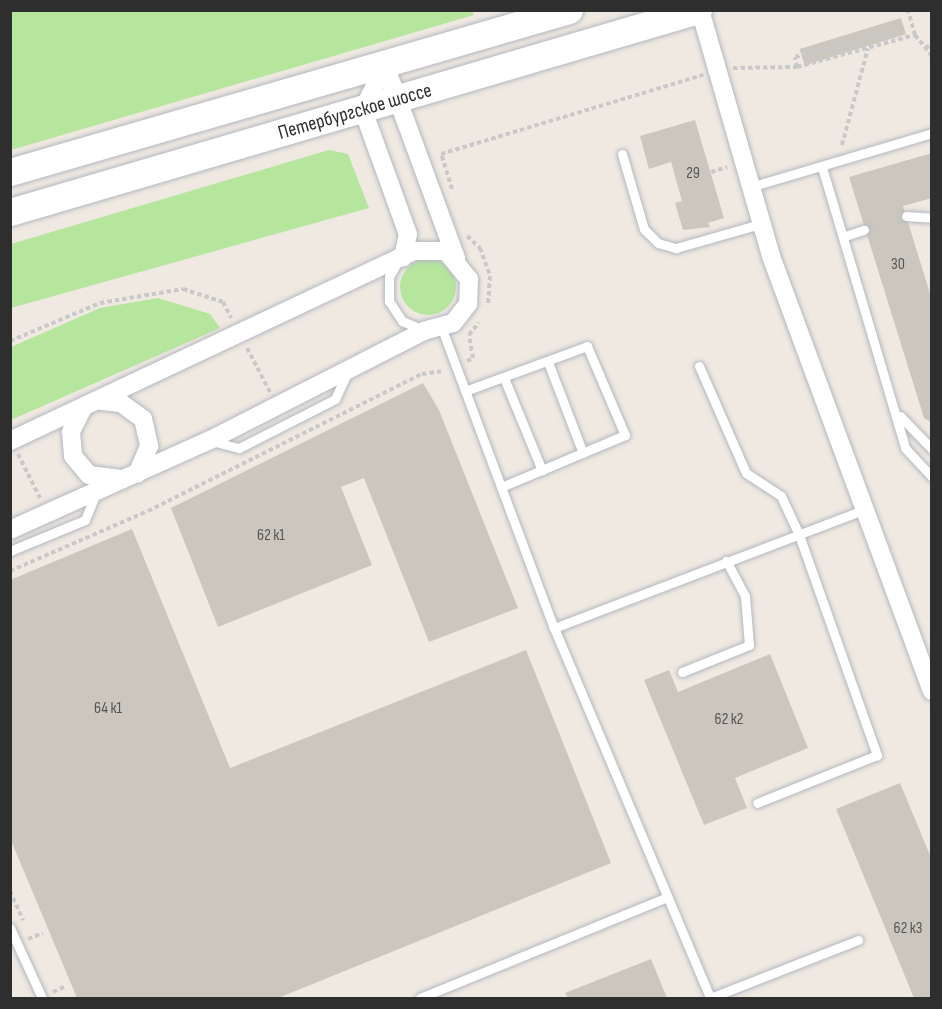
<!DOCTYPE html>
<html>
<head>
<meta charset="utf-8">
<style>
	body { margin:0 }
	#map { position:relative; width:942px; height:1009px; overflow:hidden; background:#efe9e1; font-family:"Sofia Sans Condensed",sans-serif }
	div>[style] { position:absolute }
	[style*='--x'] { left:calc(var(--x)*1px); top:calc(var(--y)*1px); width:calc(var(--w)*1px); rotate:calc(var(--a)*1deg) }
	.green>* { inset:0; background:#b6e59e }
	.round { border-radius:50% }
	.building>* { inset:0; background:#cbc7bf; transform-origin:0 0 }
	.path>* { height:4px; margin-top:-2px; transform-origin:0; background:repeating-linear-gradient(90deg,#c9c9c9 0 4.5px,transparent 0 7.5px) }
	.roads { filter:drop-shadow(0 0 2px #b4b7c1) drop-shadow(0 0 2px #b4b7c1) }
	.lane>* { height:9px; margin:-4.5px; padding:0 4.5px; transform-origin:4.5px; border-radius:4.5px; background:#fff }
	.street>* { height:18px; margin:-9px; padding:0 9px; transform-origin:9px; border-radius:9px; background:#fff }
	.secondary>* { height:27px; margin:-13.5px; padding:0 13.5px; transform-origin:13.5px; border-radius:13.5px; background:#fff }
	span { translate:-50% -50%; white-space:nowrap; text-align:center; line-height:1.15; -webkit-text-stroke:5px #fff; paint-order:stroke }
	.number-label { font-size:16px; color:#555452 }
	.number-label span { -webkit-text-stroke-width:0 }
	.street-label { font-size:20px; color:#2e2e2e }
	.frame { position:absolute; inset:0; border:12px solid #2e2e2e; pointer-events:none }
</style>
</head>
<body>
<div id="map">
	<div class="green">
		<i style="clip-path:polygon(472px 10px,474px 15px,11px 150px,11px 11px)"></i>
		<i style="clip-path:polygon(329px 150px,348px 154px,369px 208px,11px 308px,11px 244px)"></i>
		<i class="round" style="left:400px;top:259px;width:56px;height:56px"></i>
		<i style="clip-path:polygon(158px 298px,210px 314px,220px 328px,11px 420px,11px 347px,100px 308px)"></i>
	</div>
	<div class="building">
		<i style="left:901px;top:18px;width:17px;height:106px;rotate:73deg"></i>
		<i style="clip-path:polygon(695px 120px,724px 218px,708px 223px,710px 227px,683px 230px,675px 203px,682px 201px,671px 162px,649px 169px,640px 136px)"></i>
		<i style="clip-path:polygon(932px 153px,932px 198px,903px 206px,932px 300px,932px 423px,924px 418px,849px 177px)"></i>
		<i style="clip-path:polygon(423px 383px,439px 410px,518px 608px,429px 642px,364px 478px,341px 487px,372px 565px,218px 627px,171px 508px)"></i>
		<i style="clip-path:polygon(132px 529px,230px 768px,526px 650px,611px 863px,278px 998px,77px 998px,10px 838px,10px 580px)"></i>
		<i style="clip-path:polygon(770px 654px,808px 748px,735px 778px,747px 808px,704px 825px,644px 680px,669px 670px,678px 692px)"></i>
		<i style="clip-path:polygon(900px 783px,932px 860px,932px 998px,914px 998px,836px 809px)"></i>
		<i style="clip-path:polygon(651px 959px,667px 998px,568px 998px,565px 993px)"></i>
	</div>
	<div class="path">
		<i style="--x:915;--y:35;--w:27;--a:51"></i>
		<i style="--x:925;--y:47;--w:7;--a:-8"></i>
		<i style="--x:797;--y:67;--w:122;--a:-15.2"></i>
		<i style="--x:915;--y:35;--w:26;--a:-106"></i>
		<i style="--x:733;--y:68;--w:64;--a:-0.9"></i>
		<i style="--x:797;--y:67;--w:10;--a:-101"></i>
		<i style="--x:795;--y:57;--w:102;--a:-14.7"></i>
		<i style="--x:842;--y:145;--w:100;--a:-75"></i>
		<i style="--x:711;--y:172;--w:17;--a:-17"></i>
		<i style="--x:452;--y:189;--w:37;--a:-107"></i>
		<i style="--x:441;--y:154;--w:274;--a:-16.8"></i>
		<i style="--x:467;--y:236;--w:18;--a:43"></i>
		<i style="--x:480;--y:248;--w:30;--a:70"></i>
		<i style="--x:490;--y:276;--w:29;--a:94"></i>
		<i style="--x:10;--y:341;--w:98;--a:-22.9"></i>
		<i style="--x:100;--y:303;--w:84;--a:-9.6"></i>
		<i style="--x:183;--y:289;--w:42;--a:18"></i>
		<i style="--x:223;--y:302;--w:18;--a:63"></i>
		<i style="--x:247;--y:348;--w:50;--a:62.4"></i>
		<i style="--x:467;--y:361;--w:7;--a:-27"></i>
		<i style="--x:473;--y:358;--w:23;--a:-100"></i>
		<i style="--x:469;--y:335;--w:16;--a:-52"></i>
		<i style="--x:18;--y:454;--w:49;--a:63.4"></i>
		<i style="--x:10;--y:571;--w:150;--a:-23.5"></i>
		<i style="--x:148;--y:511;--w:306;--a:-26.6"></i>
		<i style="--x:422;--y:374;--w:22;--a:-8"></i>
		<i style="--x:10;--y:891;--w:32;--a:66"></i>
		<i style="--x:28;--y:939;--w:16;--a:-22"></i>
		<i style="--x:53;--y:992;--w:14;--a:-25"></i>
	</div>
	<div class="roads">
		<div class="lane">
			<i style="--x:622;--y:154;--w:78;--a:73.7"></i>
			<i style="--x:644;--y:229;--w:20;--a:45"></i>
			<i style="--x:658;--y:243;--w:19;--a:16"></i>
			<i style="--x:676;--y:248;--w:87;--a:-15.9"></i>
			<i style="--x:822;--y:167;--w:293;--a:73.5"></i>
			<i style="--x:905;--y:448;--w:40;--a:47"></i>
			<i style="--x:750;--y:187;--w:190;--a:-16.5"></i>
			<i style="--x:906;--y:216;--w:26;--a:4"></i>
			<i style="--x:845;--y:236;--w:20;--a:-18"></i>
			<i style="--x:397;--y:263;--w:16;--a:120"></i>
			<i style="--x:389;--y:277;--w:24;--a:90"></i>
			<i style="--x:389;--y:301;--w:24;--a:57"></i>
			<i style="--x:402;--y:321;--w:23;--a:23"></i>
			<i style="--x:442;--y:329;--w:319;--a:69.5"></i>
			<i style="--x:554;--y:628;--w:402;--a:67.1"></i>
			<i style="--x:548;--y:362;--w:97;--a:69"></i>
			<i style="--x:699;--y:366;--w:117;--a:66.3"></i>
			<i style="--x:746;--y:473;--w:42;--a:33.3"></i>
			<i style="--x:781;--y:496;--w:40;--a:65"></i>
			<i style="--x:798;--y:532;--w:237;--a:70.5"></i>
			<i style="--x:877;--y:755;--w:129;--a:158.2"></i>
			<i style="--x:504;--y:378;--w:100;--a:67.6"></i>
			<i style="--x:465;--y:391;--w:130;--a:-20.2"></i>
			<i style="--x:587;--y:346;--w:97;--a:66.9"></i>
			<i style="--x:625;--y:435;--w:134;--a:157.2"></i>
			<i style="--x:900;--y:416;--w:46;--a:45.9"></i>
			<i style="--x:212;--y:441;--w:28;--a:15"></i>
			<i style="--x:239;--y:448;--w:108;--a:-27"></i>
			<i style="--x:335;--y:399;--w:31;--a:-65"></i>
			<i style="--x:10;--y:551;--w:81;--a:-22.5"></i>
			<i style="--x:85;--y:520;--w:29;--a:-68"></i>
			<i style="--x:554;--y:628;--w:333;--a:-20.9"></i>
			<i style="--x:682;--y:672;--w:72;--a:-21.9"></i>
			<i style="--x:749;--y:645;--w:49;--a:-94.7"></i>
			<i style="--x:745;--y:596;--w:40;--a:-118"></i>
			<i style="--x:10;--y:928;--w:77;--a:65.4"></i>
			<i style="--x:420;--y:998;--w:267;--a:-22.2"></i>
			<i style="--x:710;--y:998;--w:159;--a:-21.4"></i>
		</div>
		<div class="street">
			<i style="--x:700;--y:10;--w:256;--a:73.9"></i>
			<i style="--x:771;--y:256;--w:464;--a:69.7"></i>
			<i style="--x:385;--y:65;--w:50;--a:116.1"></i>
			<i style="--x:363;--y:110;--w:132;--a:70.1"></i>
			<i style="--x:408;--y:234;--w:24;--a:102"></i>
			<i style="--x:385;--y:65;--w:206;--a:69.8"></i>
			<i style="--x:102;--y:401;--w:19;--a:6"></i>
			<i style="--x:121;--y:403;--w:27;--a:36"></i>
			<i style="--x:143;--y:419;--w:28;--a:77"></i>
			<i style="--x:149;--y:446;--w:30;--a:113"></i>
			<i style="--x:82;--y:410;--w:25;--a:117"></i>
			<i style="--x:71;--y:432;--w:24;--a:85"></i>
			<i style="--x:73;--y:456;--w:25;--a:50"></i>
			<i style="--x:89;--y:475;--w:34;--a:7"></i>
			<i style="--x:10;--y:441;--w:446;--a:-25.2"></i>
			<i style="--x:413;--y:251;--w:33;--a:0"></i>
			<i style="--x:446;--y:251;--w:36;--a:51"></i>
			<i style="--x:469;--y:279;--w:25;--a:92"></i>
			<i style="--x:468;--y:304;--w:24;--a:128"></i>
			<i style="--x:453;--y:323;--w:30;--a:165"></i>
			<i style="--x:424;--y:331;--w:240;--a:153"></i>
			<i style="--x:210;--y:440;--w:219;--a:155.8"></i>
		</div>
		<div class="secondary">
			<i style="--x:10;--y:172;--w:582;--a:-16.16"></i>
			<i style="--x:10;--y:212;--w:717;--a:-16.36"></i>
		</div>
	</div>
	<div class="number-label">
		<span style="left:693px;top:174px">29</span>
		<span style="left:898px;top:265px">30</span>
		<span style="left:271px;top:536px">62 к1</span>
		<span style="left:108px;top:709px">64 к1</span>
		<span style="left:729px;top:720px">62 к2</span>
		<span style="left:908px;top:929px">62 к3</span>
	</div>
	<div class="street-label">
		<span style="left:355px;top:112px;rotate:-16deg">Петербургское шоссе</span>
	</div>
	<div class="frame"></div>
</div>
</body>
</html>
